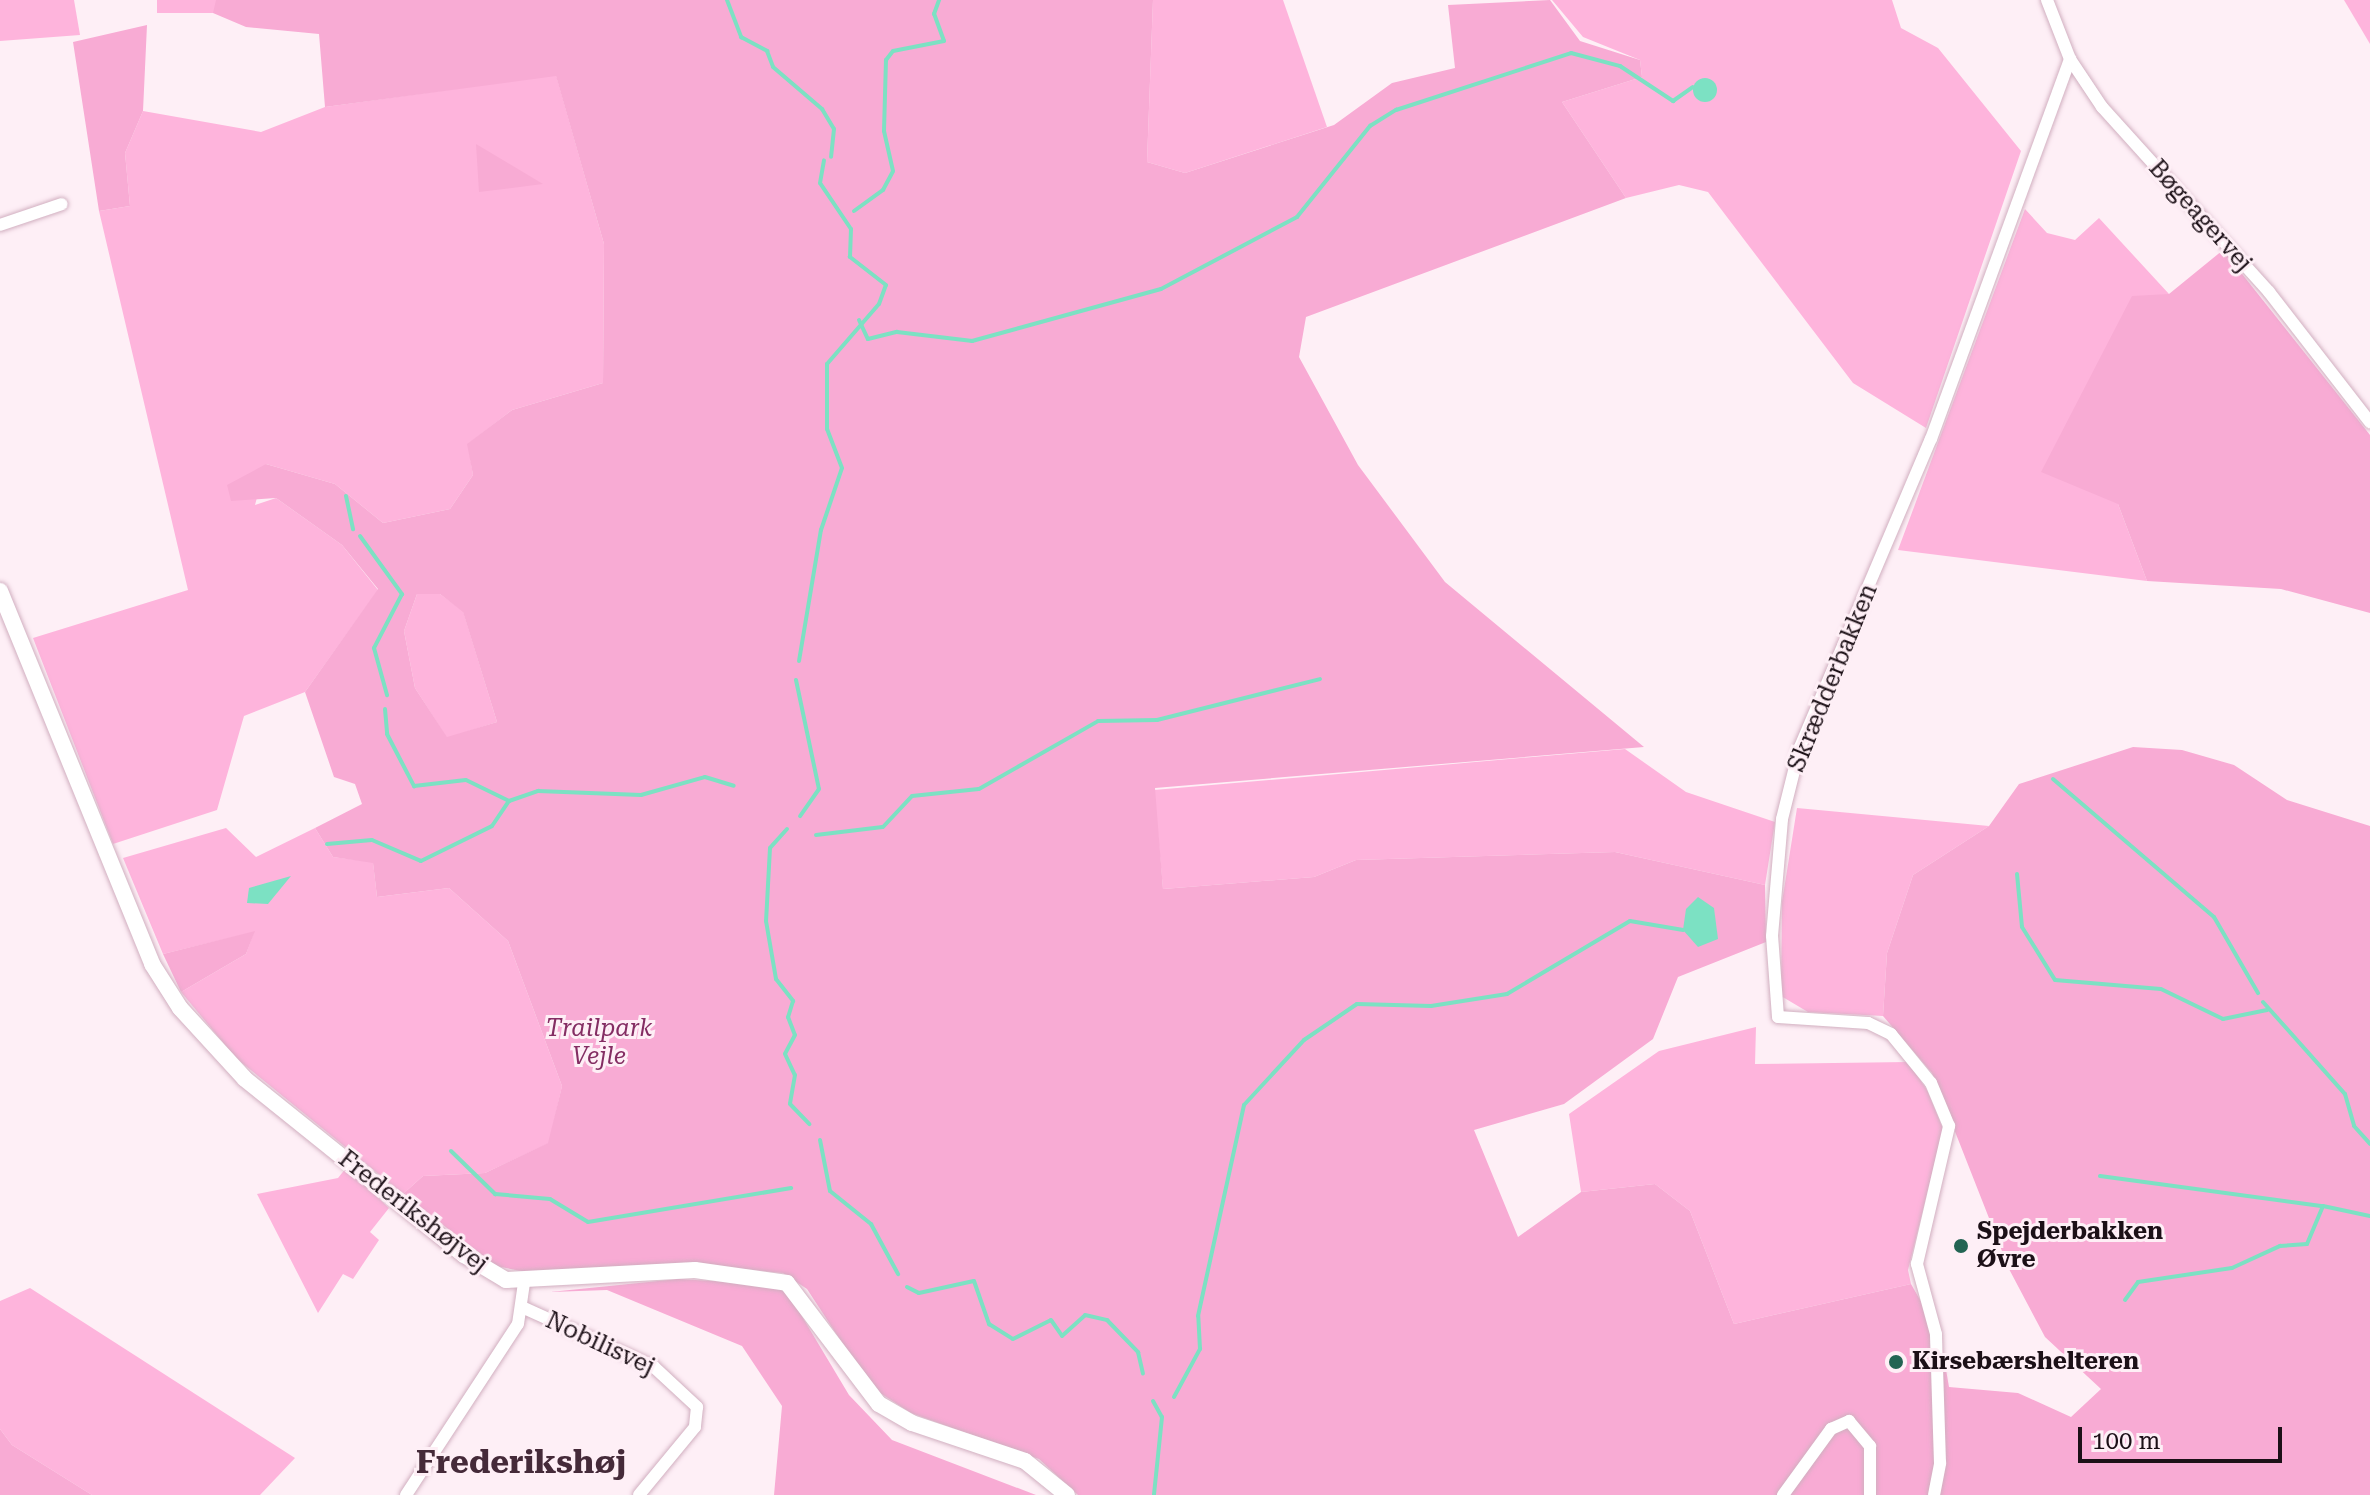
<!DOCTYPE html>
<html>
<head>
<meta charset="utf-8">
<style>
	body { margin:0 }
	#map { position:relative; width:2370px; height:1495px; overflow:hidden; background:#feeff6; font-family:"Roboto Serif",serif }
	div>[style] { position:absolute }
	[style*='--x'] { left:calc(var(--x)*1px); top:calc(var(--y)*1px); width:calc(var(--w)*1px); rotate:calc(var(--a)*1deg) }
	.green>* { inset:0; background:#feb4dc; transform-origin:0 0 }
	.forest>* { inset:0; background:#f8abd4 }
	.water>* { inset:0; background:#7ce1c3 }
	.round { border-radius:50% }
	.stream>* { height:4px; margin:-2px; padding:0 2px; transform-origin:2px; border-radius:2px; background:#7ce1c3 }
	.roads { filter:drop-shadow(0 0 2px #d1afc0) drop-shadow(0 0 2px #d1afc0) }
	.minor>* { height:12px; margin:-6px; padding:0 6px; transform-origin:6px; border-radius:6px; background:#fff }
	.tertiary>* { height:16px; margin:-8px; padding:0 8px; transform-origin:8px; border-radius:8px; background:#fff }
	.dots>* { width:22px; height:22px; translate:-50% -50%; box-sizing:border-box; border:4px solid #feeff6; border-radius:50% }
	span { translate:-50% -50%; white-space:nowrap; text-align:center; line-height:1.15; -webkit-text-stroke:6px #feeff6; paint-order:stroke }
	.street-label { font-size:24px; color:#1c1017 }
	.park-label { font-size:24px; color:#842d63; font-style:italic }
	.poi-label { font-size:24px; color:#1c1017; font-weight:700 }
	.left { translate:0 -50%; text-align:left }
	.district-label { font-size:32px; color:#452a39; font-weight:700 }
	.scale { position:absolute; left:2078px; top:1427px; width:204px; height:36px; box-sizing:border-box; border:4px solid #1c1017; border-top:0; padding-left:10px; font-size:24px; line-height:28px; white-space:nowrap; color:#1c1017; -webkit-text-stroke:6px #feeff6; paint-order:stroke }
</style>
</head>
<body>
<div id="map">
	<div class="green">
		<i style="clip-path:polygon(0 0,74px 0,80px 35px,0 41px)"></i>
		<i style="left:157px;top:0;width:59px;height:13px"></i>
		<i style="clip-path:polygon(1153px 0,1283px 0,1327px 127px,1185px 173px,1147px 162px)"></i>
		<i style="clip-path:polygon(1552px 0,1892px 0,1901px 28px,1938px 48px,2021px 151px,1926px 428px,1853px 383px,1708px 192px,1679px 185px,1626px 198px,1562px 102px,1642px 77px,1640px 60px,1583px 37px)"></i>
		<i style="clip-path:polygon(2344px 0,2370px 0,2370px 44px)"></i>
		<i style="clip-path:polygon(556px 75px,604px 244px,603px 383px,512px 410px,468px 444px,473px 475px,450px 509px,383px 523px,335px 484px,266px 464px,255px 505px,276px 498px,342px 545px,378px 590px,305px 692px,244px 716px,217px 810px,113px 844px,33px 638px,188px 590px,99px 211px,130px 206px,125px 153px,143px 111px,261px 132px,325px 107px)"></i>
		<i style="clip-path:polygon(2025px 209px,2047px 233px,2075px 240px,2099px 218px,2169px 294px,2118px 504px,2147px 581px,1898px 550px)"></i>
		<i style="clip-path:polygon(417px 594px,440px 594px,463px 611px,497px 722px,447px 738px,415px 688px,404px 631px)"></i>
		<i style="clip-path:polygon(1625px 749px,1686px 792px,1775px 822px,1765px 885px,1615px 852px,1356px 860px,1314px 877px,1163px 889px,1154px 790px)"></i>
		<i style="clip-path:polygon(1797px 808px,1989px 826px,1913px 875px,1887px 953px,1883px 1016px,1808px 1012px,1781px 996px,1782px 902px)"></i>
		<i style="clip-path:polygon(226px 828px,256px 857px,315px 828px,333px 857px,373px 862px,377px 897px,449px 888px,508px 941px,562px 1086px,549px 1143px,485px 1173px,423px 1176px,403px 1194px,236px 1058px,181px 992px,246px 954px,254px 932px,163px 954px,123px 858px)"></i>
		<i style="clip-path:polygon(1756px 1027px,1755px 1064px,1908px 1062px,1927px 1090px,1943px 1129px,1908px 1270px,1911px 1284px,1734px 1324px,1690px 1211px,1655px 1184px,1581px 1192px,1569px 1114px,1659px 1051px)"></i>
		<i style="clip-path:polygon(346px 1168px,389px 1208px,370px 1232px,379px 1240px,353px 1279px,343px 1274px,318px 1313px,257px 1194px,338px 1178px)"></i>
		<i style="clip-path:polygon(30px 1288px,295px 1458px,260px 1495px,92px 1495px,12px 1445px,0 1429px,0 1301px)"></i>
	</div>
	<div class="forest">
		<i style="clip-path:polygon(evenodd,216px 0,1153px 0,1147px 162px,1185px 173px,1334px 125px,1392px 83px,1455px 68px,1448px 5px,1550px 0,1580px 41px,1640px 60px,1642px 77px,1562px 102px,1626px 198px,1306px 317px,1299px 357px,1358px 465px,1445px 582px,1644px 747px,1155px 788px,1163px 889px,1314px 877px,1356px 860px,1615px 852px,1765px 885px,1766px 942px,1678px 977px,1653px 1039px,1564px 1104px,1474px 1130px,1518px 1237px,1581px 1192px,1655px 1184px,1690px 1211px,1734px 1324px,1911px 1284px,1940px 1335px,1949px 1387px,2018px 1393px,2071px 1417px,2101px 1389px,2045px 1337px,2009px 1269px,1932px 1073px,1883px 1016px,1887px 953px,1913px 875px,1989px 826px,2019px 784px,2133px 747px,2182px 750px,2234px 765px,2287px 800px,2370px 826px,2370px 1495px,1078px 1495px,1039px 1459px,911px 1413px,871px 1387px,807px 1289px,783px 1273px,683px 1263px,531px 1273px,496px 1266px,403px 1194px,423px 1176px,485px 1173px,548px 1143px,562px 1086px,508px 941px,449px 888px,377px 897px,373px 863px,333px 857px,315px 828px,362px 804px,355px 784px,334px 777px,305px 692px,378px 589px,342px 545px,276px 498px,231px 501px,227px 485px,266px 464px,335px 484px,383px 523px,450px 509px,473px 475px,467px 444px,512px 410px,603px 383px,604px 244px,556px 76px,325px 107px,319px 34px,246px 27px,213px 13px,216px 0,417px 594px,440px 594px,463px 612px,497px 722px,447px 737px,415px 688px,404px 631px,417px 594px)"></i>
		<i style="clip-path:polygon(147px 25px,143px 111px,125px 153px,130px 206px,99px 211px,73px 42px)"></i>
		<i style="clip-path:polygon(476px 144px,543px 184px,479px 192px)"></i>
		<i style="clip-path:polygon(2223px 250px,2370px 435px,2370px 613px,2281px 589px,2147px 581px,2118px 504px,2041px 472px,2132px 296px,2169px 294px)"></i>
		<i style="clip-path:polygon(255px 931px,246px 954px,181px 992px,163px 954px)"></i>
		<i style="clip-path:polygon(678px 1279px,765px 1284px,788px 1293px,849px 1395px,892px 1440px,1036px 1495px,774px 1495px,782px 1406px,742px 1346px,607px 1290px,550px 1292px)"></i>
		<i style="clip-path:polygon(0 1429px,12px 1445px,92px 1495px,0 1495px)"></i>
	</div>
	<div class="water">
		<i class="round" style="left:1693px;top:78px;width:24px;height:24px"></i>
		<i style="clip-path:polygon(291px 876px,268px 904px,247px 903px,249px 888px)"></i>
		<i style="clip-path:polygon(1698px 897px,1714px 908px,1718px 939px,1698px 947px,1683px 930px,1686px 909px)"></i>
	</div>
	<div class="stream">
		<i style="--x:727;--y:0;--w:40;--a:69"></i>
		<i style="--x:741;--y:37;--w:30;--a:28"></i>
		<i style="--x:767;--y:51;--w:17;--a:69"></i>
		<i style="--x:773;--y:67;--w:65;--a:40.6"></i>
		<i style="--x:822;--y:109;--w:23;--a:59"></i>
		<i style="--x:834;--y:129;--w:28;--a:96"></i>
		<i style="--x:854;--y:211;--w:36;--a:-36"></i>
		<i style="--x:883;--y:190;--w:21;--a:-62"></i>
		<i style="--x:893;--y:171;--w:41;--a:-102.7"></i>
		<i style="--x:884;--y:131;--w:71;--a:-88.4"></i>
		<i style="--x:886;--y:60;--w:11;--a:-52"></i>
		<i style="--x:893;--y:51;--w:52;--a:-11.1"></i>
		<i style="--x:944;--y:41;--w:29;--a:-110"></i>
		<i style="--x:934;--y:14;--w:15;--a:-70"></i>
		<i style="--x:859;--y:320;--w:21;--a:65"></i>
		<i style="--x:868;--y:339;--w:30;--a:-14"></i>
		<i style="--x:897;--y:332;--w:76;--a:6.8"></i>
		<i style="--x:972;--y:341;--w:196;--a:-15.4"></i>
		<i style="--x:1161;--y:289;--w:154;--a:-27.9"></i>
		<i style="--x:1297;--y:217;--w:117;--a:-51.3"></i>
		<i style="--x:1370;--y:126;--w:31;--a:-32"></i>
		<i style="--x:1396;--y:110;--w:184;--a:-18"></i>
		<i style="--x:1571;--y:53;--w:51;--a:14.9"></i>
		<i style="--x:1620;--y:66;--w:64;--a:33.4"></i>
		<i style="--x:1673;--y:101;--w:24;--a:-35"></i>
		<i style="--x:346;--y:496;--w:34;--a:78"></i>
		<i style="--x:360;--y:536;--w:72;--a:54.1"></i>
		<i style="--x:402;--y:594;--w:61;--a:117.4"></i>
		<i style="--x:374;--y:648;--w:49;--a:74.5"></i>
		<i style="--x:799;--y:661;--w:133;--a:-80.5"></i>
		<i style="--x:821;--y:530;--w:65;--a:-71.3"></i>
		<i style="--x:842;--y:468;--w:42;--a:-111"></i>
		<i style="--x:827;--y:429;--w:65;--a:-90"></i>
		<i style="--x:827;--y:364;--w:79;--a:-49.1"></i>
		<i style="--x:879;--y:304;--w:20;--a:-70"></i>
		<i style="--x:886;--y:285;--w:46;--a:-142.1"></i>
		<i style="--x:850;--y:257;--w:28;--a:-88"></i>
		<i style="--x:851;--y:229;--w:55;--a:-124"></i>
		<i style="--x:820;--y:183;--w:23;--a:-80"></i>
		<i style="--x:796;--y:680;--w:111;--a:78.1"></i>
		<i style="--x:819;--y:789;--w:33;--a:125"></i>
		<i style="--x:385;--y:709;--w:25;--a:85"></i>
		<i style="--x:387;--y:734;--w:59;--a:62.6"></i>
		<i style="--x:414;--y:786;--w:52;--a:-6.6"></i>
		<i style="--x:466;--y:780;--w:48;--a:26"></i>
		<i style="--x:509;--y:801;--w:31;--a:-19"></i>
		<i style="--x:538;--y:791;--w:103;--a:2.2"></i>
		<i style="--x:641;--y:795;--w:66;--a:-15.7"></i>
		<i style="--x:705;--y:777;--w:30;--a:17"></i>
		<i style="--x:2053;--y:779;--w:212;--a:40.6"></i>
		<i style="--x:2214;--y:917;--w:88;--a:59.9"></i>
		<i style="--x:787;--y:829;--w:25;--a:132"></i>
		<i style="--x:770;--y:848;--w:73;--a:93.1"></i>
		<i style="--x:766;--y:921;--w:59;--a:80.2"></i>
		<i style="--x:776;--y:979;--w:28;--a:52"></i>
		<i style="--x:793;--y:1001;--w:17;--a:107"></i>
		<i style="--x:788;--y:1017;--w:19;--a:69"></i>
		<i style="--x:795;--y:1035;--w:21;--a:118"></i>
		<i style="--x:785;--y:1054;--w:23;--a:65"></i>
		<i style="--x:795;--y:1075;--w:29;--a:100"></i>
		<i style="--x:790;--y:1104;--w:28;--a:46"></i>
		<i style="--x:816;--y:835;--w:67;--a:-6.8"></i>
		<i style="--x:883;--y:827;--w:42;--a:-46.9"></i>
		<i style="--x:912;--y:796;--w:67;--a:-6"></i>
		<i style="--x:979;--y:789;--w:137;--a:-29.7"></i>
		<i style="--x:1098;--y:721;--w:59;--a:-1"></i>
		<i style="--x:1157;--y:720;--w:168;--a:-14.1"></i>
		<i style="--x:327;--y:844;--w:45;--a:-5.1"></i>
		<i style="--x:372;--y:840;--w:53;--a:23.2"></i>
		<i style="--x:421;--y:861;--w:79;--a:-26.2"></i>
		<i style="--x:492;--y:826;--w:30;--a:-56"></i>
		<i style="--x:2017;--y:874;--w:53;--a:84.6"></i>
		<i style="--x:2022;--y:927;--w:62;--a:58.1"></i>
		<i style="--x:2055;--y:980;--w:106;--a:4.9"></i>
		<i style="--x:2161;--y:989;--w:69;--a:25.8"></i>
		<i style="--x:2223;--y:1019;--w:45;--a:-11.6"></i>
		<i style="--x:2263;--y:1002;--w:123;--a:48.3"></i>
		<i style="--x:2345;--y:1094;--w:33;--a:74"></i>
		<i style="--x:2354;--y:1126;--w:24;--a:48"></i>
		<i style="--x:820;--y:1140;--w:52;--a:78.9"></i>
		<i style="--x:830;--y:1191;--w:53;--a:38.8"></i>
		<i style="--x:871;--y:1224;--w:57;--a:61.6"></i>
		<i style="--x:451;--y:1151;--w:62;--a:44.3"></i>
		<i style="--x:495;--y:1194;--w:55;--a:5.2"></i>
		<i style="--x:550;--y:1199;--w:44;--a:31.2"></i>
		<i style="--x:588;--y:1222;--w:206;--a:-9.5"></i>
		<i style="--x:2100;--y:1176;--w:225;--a:7.7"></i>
		<i style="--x:907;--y:1287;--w:13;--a:27"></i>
		<i style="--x:919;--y:1293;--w:56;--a:-12.3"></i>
		<i style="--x:974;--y:1281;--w:46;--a:70.8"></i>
		<i style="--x:989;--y:1324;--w:28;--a:32"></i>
		<i style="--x:1013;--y:1339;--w:42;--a:-26.6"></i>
		<i style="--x:1051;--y:1320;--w:19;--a:55"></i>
		<i style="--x:1062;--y:1336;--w:31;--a:-42"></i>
		<i style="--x:1085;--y:1315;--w:23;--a:13"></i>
		<i style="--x:1107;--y:1320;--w:45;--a:45.9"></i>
		<i style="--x:1138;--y:1352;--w:22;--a:77"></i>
		<i style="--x:2125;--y:1300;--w:22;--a:-54"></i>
		<i style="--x:2138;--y:1282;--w:95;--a:-8.5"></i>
		<i style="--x:2232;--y:1268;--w:53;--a:-24.6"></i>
		<i style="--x:2280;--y:1246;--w:27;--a:-4"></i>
		<i style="--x:2307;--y:1244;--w:41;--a:-67.2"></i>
		<i style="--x:2323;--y:1206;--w:48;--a:12"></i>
		<i style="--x:1174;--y:1397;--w:55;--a:-61.6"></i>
		<i style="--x:1200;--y:1349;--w:33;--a:-93"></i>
		<i style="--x:1198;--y:1316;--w:216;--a:-77.7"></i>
		<i style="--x:1244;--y:1105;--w:88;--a:-47.3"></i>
		<i style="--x:1304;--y:1040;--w:64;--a:-34.2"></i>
		<i style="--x:1357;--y:1004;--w:74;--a:1.5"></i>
		<i style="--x:1431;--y:1006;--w:77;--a:-9"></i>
		<i style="--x:1507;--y:994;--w:143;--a:-30.7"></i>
		<i style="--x:1630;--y:921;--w:54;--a:9.6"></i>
		<i style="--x:1153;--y:1401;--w:18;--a:61"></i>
		<i style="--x:1162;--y:1417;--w:78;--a:95.9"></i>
	</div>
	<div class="roads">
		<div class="minor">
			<i style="--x:2047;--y:0;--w:63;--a:68.7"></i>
			<i style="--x:2070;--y:59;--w:58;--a:56.3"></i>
			<i style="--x:2102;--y:107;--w:249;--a:47.9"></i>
			<i style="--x:2269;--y:292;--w:165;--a:52.2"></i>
			<i style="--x:0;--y:225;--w:65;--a:-18.7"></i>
			<i style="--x:524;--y:1308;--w:143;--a:24.4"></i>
			<i style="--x:654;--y:1367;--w:59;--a:42.9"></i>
			<i style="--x:697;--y:1407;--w:20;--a:96"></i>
			<i style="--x:695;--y:1427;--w:88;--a:129.5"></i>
			<i style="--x:406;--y:1495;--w:204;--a:-56.8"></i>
			<i style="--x:518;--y:1324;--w:41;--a:-81.7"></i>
			<i style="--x:1783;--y:1495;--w:82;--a:-54"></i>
			<i style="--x:1831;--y:1429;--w:20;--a:-24"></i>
			<i style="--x:1849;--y:1421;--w:33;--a:50"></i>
			<i style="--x:1870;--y:1446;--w:49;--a:90"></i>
			<i style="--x:1934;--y:1495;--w:33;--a:-79"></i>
			<i style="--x:1940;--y:1463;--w:129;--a:-91.8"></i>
			<i style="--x:1936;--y:1334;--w:73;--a:-105.2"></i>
			<i style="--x:1917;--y:1264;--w:142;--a:-76.9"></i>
			<i style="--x:1949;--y:1126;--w:47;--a:-112.7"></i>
			<i style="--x:1931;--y:1083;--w:63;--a:-129.2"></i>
			<i style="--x:1891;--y:1034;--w:25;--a:-154"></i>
			<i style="--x:1868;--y:1023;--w:90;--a:-176.2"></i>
			<i style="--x:1778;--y:1017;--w:81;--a:-94.2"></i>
			<i style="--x:1772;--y:936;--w:117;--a:-85.1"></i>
			<i style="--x:1782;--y:819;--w:74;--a:-76"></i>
			<i style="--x:1800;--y:747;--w:335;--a:-67"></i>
			<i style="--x:1931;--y:439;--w:405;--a:-69.9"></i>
		</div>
		<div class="tertiary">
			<i style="--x:0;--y:591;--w:403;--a:67.8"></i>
			<i style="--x:152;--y:964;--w:52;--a:57.5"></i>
			<i style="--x:180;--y:1008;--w:96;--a:47.5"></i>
			<i style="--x:245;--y:1079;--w:281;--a:38.8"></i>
			<i style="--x:464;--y:1255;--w:49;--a:30.8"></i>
			<i style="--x:506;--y:1280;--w:189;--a:-3"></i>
			<i style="--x:695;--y:1270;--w:93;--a:8"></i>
			<i style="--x:787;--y:1283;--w:152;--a:52.8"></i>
			<i style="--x:879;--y:1404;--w:38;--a:30"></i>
			<i style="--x:912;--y:1423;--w:119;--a:18.6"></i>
			<i style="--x:1025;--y:1461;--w:54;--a:39"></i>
		</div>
	</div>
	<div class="dots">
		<i style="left:1961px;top:1246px;background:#236453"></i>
		<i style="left:1896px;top:1362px;background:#236453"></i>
	</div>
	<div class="street-label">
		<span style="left:2200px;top:216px;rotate:48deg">Bøgeagervej</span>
		<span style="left:1833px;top:678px;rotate:-68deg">Skrædderbakken</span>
		<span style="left:413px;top:1212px;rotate:38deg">Frederikshøjvej</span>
		<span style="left:600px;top:1344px;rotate:25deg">Nobilisvej</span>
	</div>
	<div class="park-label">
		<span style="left:599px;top:1043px">Trailpark<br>Vejle</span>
	</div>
	<div class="poi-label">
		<span class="left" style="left:1977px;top:1246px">Spejderbakken<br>Øvre</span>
		<span class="left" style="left:1912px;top:1362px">Kirsebærshelteren</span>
	</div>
	<div class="district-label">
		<span style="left:521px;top:1462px">Frederikshøj</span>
	</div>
	<div class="scale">100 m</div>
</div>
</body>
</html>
